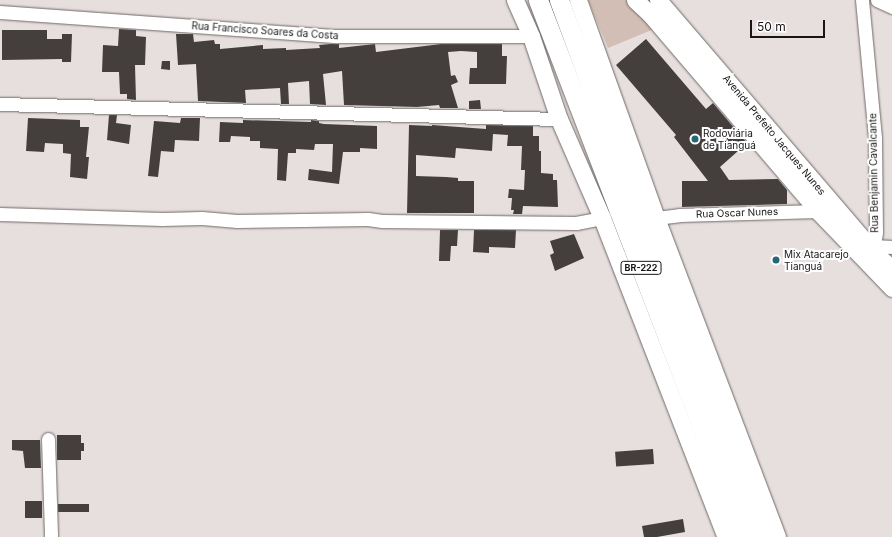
<!DOCTYPE html>
<html>
<head>
<meta charset="utf-8">
<style>
	body { margin:0 }
	#map { position:relative; width:892px; height:537px; overflow:hidden; background:#e6dfdd; font-family:Inter,sans-serif }
	div>[style] { position:absolute }
	[style*='--x'] { left:calc(var(--x)*1px); top:calc(var(--y)*1px); width:calc(var(--w)*1px); rotate:calc(var(--a)*1deg) }
	.green>* { inset:0; background:#d3beb6 }
	.building>* { inset:0; background:#443f3d; transform-origin:0 0 }
	.roads { filter:drop-shadow(0 0 1px #6f6967) drop-shadow(0 0 1px #6f6967) }
	.minor>* { height:13px; margin:-6.5px; padding:0 6.5px; transform-origin:6.5px; border-radius:6.5px; background:#fff }
	.major>* { height:17px; margin:-8.5px; padding:0 8.5px; transform-origin:8.5px; border-radius:8.5px; background:#fff }
	.highway>* { height:19px; margin:-9.5px; padding:0 9.5px; transform-origin:9.5px; border-radius:9.5px; background:#fff }
	.dots>* { width:11px; height:11px; translate:-50% -50%; box-sizing:border-box; border:2px solid #fff; border-radius:50% }
	span { translate:-50% -50%; white-space:nowrap; text-align:center; line-height:1.15; -webkit-text-stroke:4px #fff; paint-order:stroke }
	.shield-label span { padding:1px 3px; background:#fff; border:1px solid; border-radius:3px; -webkit-text-stroke-width:0 }
	.shield-label { font-size:9px; color:#181615; font-weight:700 }
	.street-label { font-size:10px; color:#181615 }
	.poi-label { font-size:10px; color:#181615 }
	.left { translate:0 -50%; text-align:left }
	.scale { position:absolute; left:750px; top:20px; width:75px; height:18px; box-sizing:border-box; border:2px solid #181615; border-top:0; padding-left:5px; font-size:12px; line-height:14px; white-space:nowrap; color:#181615; -webkit-text-stroke:3px #fff; paint-order:stroke }
</style>
</head>
<body>
<div id="map">
	<div class="green">
		<i style="clip-path:polygon(588px 0,626px 0,654px 29px,608px 48px)"></i>
	</div>
	<div class="building">
		<i style="clip-path:polygon(119px 29px,136px 30px,136px 36px,146px 37px,145px 65px,135px 65px,136px 100px,127px 99px,127px 94px,120px 94px,119px 72px,102px 72px,103px 45px,118px 46px)"></i>
		<i style="clip-path:polygon(2px 30px,47px 30px,47px 39px,62px 39px,62px 34px,72px 34px,71px 62px,62px 62px,62px 59px,2px 60px)"></i>
		<i style="clip-path:polygon(176px 34px,193px 34px,194px 42px,214px 40px,215px 44px,220px 44px,220px 49px,263px 45px,263px 49px,286px 48px,286px 50px,320px 48px,319px 45px,330px 44px,339px 44px,339px 48px,375px 44px,376px 52px,441px 44px,502px 44px,502px 56px,507px 56px,506px 84px,469px 84px,470px 68px,477px 68px,477px 52px,461px 51px,448px 52px,451px 76px,455px 75px,458px 82px,451px 85px,458px 108px,440px 108px,439px 105px,417px 107px,344px 105px,342px 71px,323px 74px,326px 105px,310px 104px,309px 81px,288px 83px,289px 104px,281px 104px,280px 88px,245px 90px,246px 103px,198px 101px,196px 64px,178px 65px)"></i>
		<i style="clip-path:polygon(646px 39px,706px 109px,713px 103px,747px 143px,720px 167px,729px 180px,778px 179px,787px 190px,787px 204px,682px 207px,682px 181px,708px 181px,674px 137px,676px 135px,616px 65px)"></i>
		<i style="clip-path:polygon(162px 61px,170px 61px,170px 70px,161px 69px)"></i>
		<i style="clip-path:polygon(480px 100px,481px 109px,469px 109px,469px 101px)"></i>
		<i style="clip-path:polygon(109px 115px,117px 115px,116px 123px,131px 125px,129px 144px,107px 140px)"></i>
		<i style="clip-path:polygon(28px 118px,80px 120px,80px 127px,89px 127px,86px 157px,89px 157px,87px 179px,70px 177px,71px 154px,63px 153px,63px 144px,45px 143px,44px 152px,26px 151px)"></i>
		<i style="clip-path:polygon(181px 118px,200px 118px,199px 141px,175px 140px,174px 152px,161px 151px,158px 177px,148px 176px,154px 121px,180px 123px)"></i>
		<i style="clip-path:polygon(243px 120px,311px 122px,311px 120px,319px 121px,319px 123px,324px 124px,377px 126px,377px 149px,360px 148px,360px 152px,343px 152px,339px 184px,308px 180px,309px 169px,332px 172px,333px 144px,315px 144px,314px 150px,296px 149px,296px 153px,288px 153px,286px 181px,277px 180px,278px 149px,260px 148px,260px 141px,250px 141px,250px 137px,231px 136px,230px 142px,219px 142px,220px 122px,243px 123px)"></i>
		<i style="clip-path:polygon(409px 125px,432px 126px,432px 125px,486px 129px,486px 125px,533px 126px,533px 136px,539px 136px,539px 151px,541px 151px,541px 173px,553px 174px,553px 180px,557px 180px,558px 207px,523px 206px,522px 214px,513px 214px,514px 210px,511px 210px,512px 198px,508px 198px,509px 189px,524px 190px,525px 170px,521px 170px,522px 146px,507px 146px,508px 135px,493px 134px,492px 151px,456px 148px,455px 158px,416px 155px,416px 176px,446px 177px,458px 178px,458px 181px,474px 181px,474px 213px,407px 213px)"></i>
		<i style="clip-path:polygon(440px 230px,458px 230px,457px 246px,451px 246px,450px 261px,439px 261px)"></i>
		<i style="clip-path:polygon(474px 230px,516px 230px,515px 248px,489px 247px,489px 253px,473px 252px)"></i>
		<i style="clip-path:polygon(574px 234px,584px 258px,555px 271px,550px 255px,554px 253px,550px 241px)"></i>
		<i style="clip-path:polygon(57px 435px,81px 435px,81px 443px,84px 443px,84px 451px,81px 451px,81px 460px,57px 460px)"></i>
		<i style="clip-path:polygon(12px 440px,40px 440px,41px 468px,25px 468px,23px 451px,12px 450px)"></i>
		<i style="left:653px;top:449px;width:15px;height:38px;rotate:86deg"></i>
		<i style="left:25px;top:501px;width:17px;height:17px"></i>
		<i style="left:58px;top:504px;width:31px;height:8px"></i>
		<i style="clip-path:polygon(683px 519px,685px 532px,657px 537px,644px 537px,642px 526px)"></i>
	</div>
	<div class="roads">
		<div class="minor">
			<i style="--x:862;--y:0;--w:139;--a:84.6"></i>
			<i style="--x:875;--y:138;--w:94;--a:89.4"></i>
			<i style="--x:876;--y:232;--w:14;--a:98"></i>
			<i style="--x:874;--y:246;--w:11;--a:124"></i>
			<i style="--x:877;--y:0;--w:17;--a:25"></i>
			<i style="--x:0;--y:12;--w:338;--a:4.1"></i>
			<i style="--x:337;--y:36;--w:194;--a:0"></i>
			<i style="--x:0;--y:104;--w:559;--a:1.54"></i>
			<i style="--x:0;--y:214;--w:162;--a:1.8"></i>
			<i style="--x:162;--y:219;--w:40;--a:-1.4"></i>
			<i style="--x:202;--y:218;--w:35;--a:5"></i>
			<i style="--x:237;--y:221;--w:131;--a:-0.9"></i>
			<i style="--x:368;--y:219;--w:14;--a:8"></i>
			<i style="--x:382;--y:221;--w:194;--a:0.6"></i>
			<i style="--x:576;--y:223;--w:26;--a:-11"></i>
			<i style="--x:656;--y:218;--w:23;--a:-7"></i>
			<i style="--x:679;--y:215;--w:139;--a:-1.6"></i>
			<i style="--x:818;--y:211;--w:6;--a:-45"></i>
			<i style="--x:874;--y:246;--w:18;--a:3"></i>
			<i style="--x:48;--y:439;--w:98;--a:88.2"></i>
		</div>
		<div class="major">
			<i style="--x:515;--y:0;--w:39;--a:66"></i>
			<i style="--x:531;--y:36;--w:88;--a:71.4"></i>
			<i style="--x:559;--y:119;--w:108;--a:66.5"></i>
			<i style="--x:602;--y:218;--w:342;--a:68.8"></i>
			<i style="--x:578;--y:0;--w:232;--a:70.3"></i>
			<i style="--x:656;--y:218;--w:341;--a:69.2"></i>
			<i style="--x:635;--y:0;--w:21;--a:43"></i>
			<i style="--x:650;--y:14;--w:259;--a:49.5"></i>
			<i style="--x:818;--y:211;--w:107;--a:46.1"></i>
			<i style="--x:658;--y:0;--w:329;--a:49.4"></i>
			<i style="--x:872;--y:250;--w:28;--a:44"></i>
		</div>
		<div class="highway">
			<i style="--x:538;--y:0;--w:575;--a:69.01"></i>
			<i style="--x:559;--y:0;--w:461;--a:69.7"></i>
			<i style="--x:719;--y:432;--w:113;--a:68.2"></i>
		</div>
	</div>
	<div class="dots">
		<i style="left:695px;top:139px;background:#25667a"></i>
		<i style="left:776px;top:260px;background:#25667a"></i>
	</div>
	<div class="shield-label">
		<span style="left:641px;top:268px">BR-222</span>
	</div>
	<div class="street-label">
		<span style="left:265px;top:31px;rotate:4deg">Rua Francisco Soares da Costa</span>
		<span style="left:774px;top:135px;rotate:50deg">Avenida Prefeito Jacques Nunes</span>
		<span style="left:874px;top:173px;rotate:-91deg">Rua Benjamin Cavalcante</span>
		<span style="left:737px;top:213px;rotate:-2deg">Rua Oscar Nunes</span>
	</div>
	<div class="poi-label">
		<span class="left" style="left:703px;top:139px">Rodoviária<br>de Tianguá</span>
		<span class="left" style="left:784px;top:260px">Mix Atacarejo<br>Tianguá</span>
	</div>
	<div class="scale">50 m</div>
</div>
</body>
</html>
